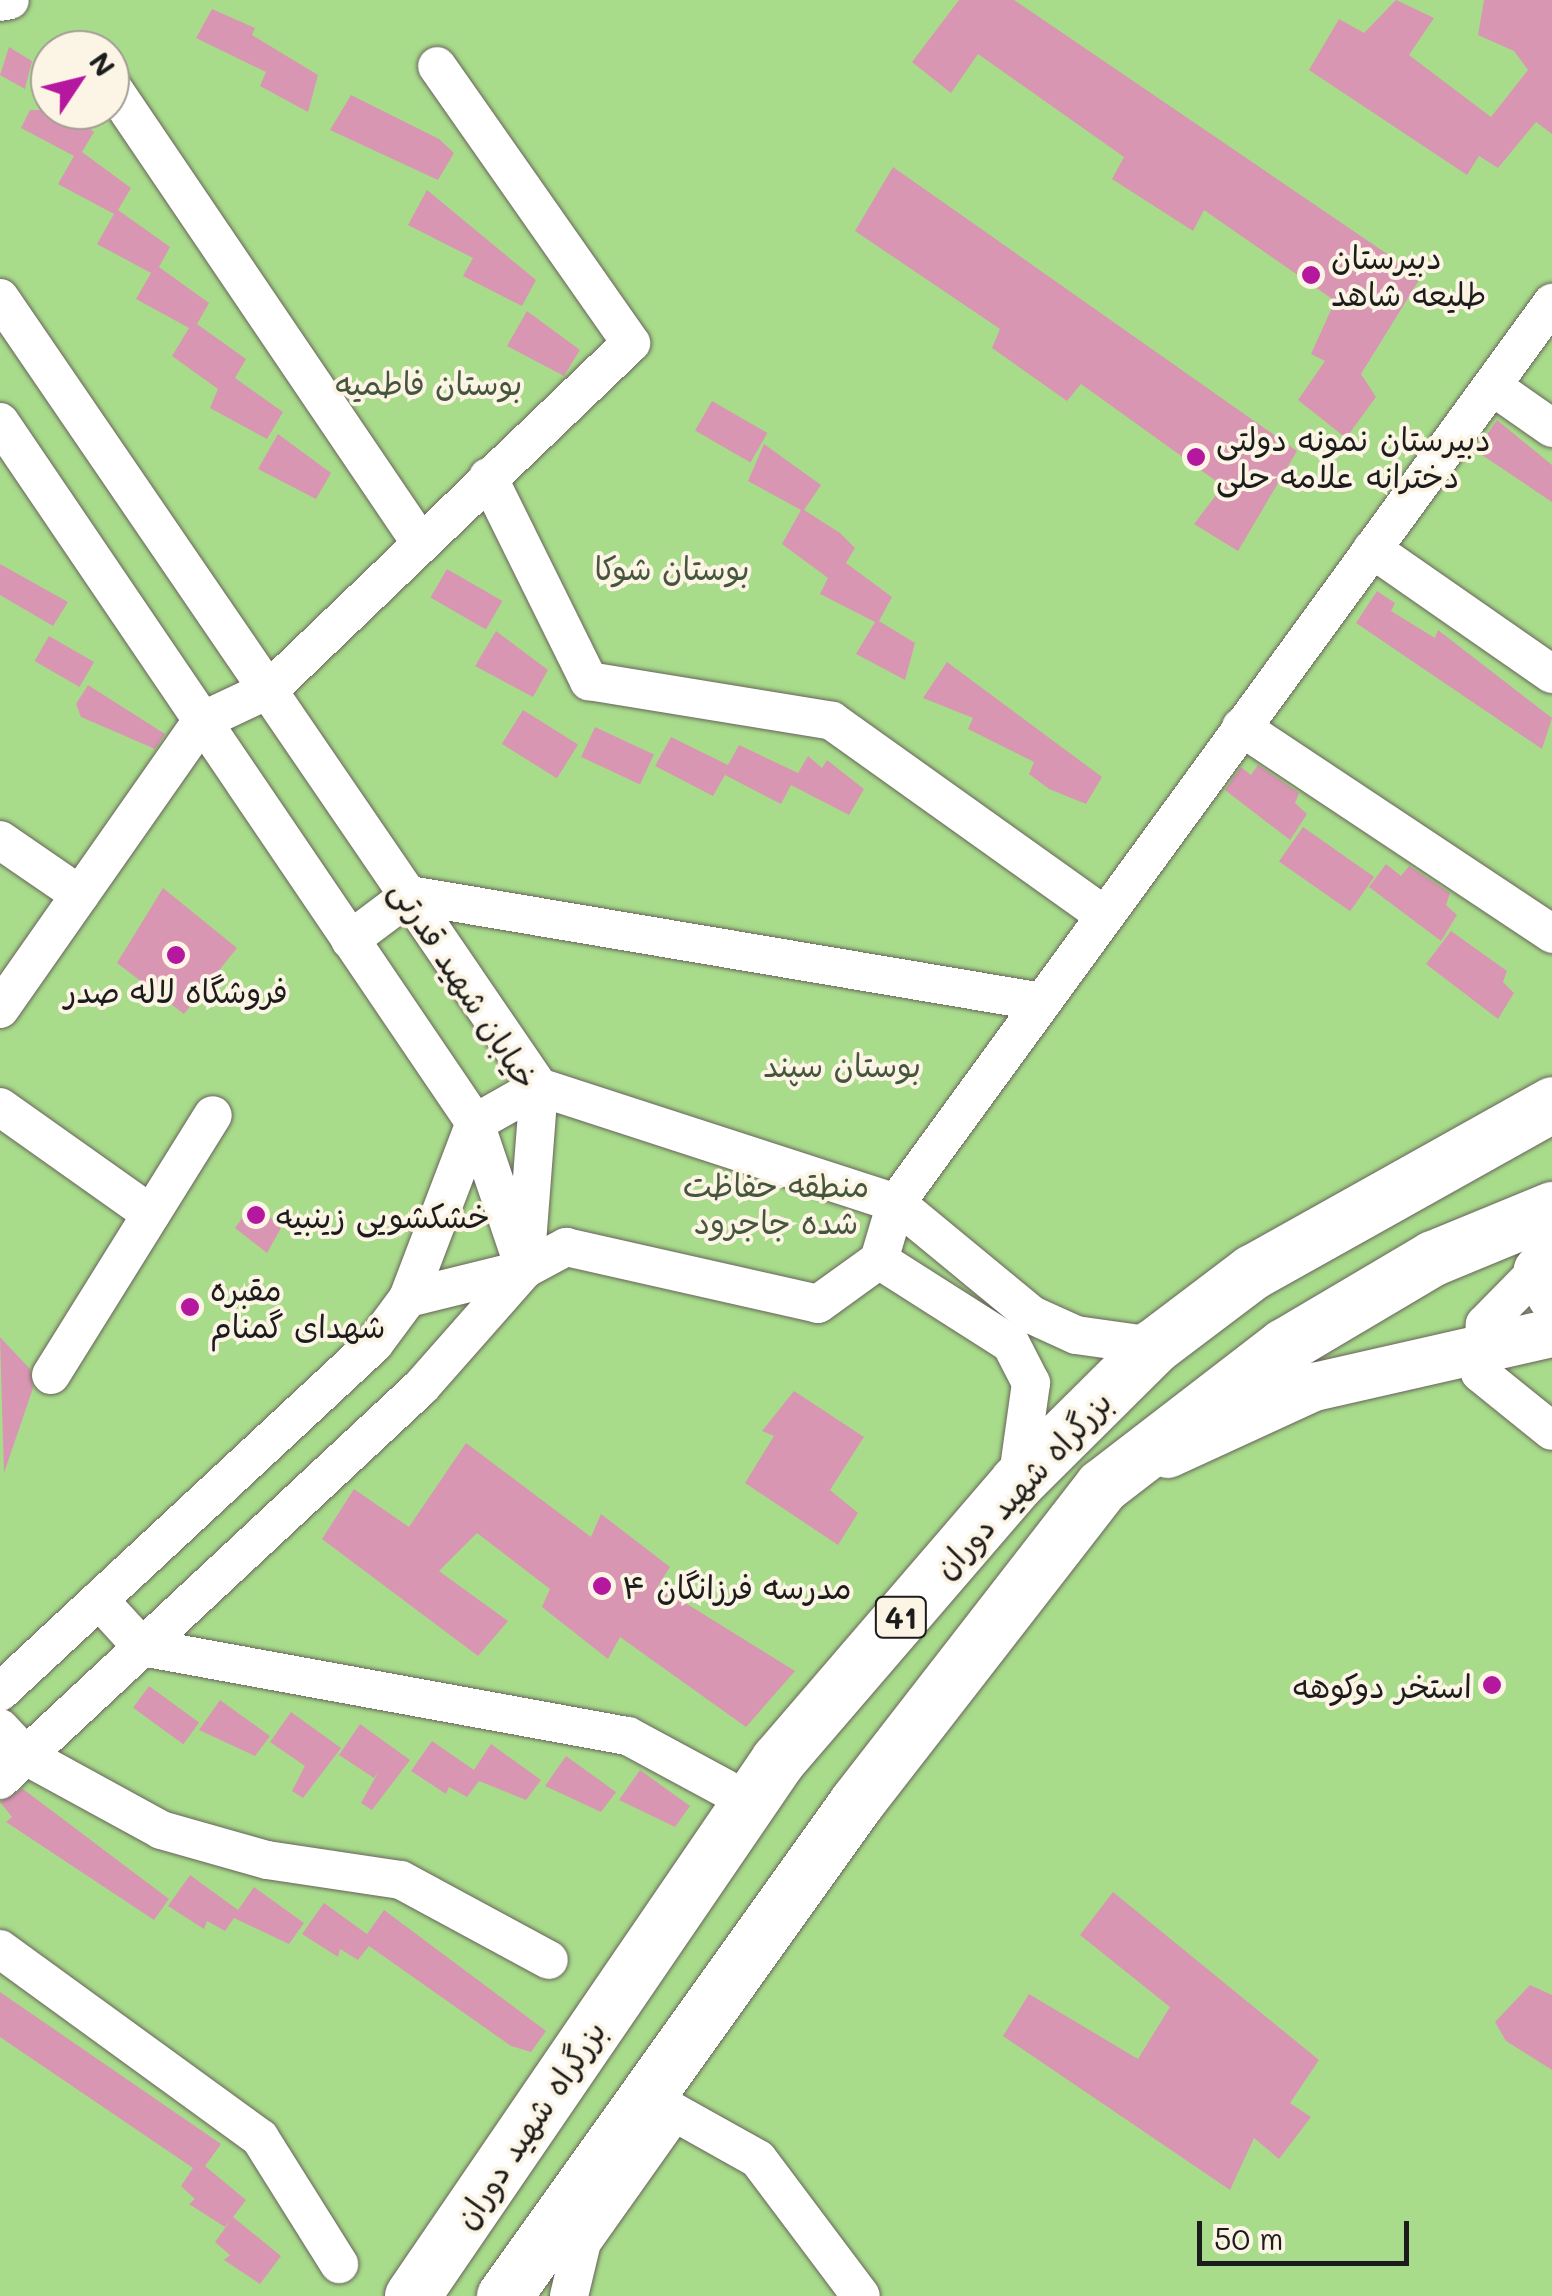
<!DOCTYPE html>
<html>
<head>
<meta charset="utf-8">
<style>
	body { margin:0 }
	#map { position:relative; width:1552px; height:2296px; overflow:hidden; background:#f8e8d1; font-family:Mali,"Playpen Sans Arabic",sans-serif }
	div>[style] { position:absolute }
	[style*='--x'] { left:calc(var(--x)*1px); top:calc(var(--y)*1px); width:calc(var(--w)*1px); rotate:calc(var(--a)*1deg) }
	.green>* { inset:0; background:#a8dc8b }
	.building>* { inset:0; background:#d996b3; transform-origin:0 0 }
	.roads { filter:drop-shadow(0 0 2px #69635b) drop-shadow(0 0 2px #69635b) }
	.minor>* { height:38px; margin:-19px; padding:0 19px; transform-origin:19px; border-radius:19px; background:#fff }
	.major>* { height:48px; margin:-24px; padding:0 24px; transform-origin:24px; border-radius:24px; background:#fff }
	.highway>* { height:55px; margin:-27.5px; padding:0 27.5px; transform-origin:27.5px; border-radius:27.5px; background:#fff }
	.dots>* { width:28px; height:28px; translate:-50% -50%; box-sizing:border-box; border:5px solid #fcf5e5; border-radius:50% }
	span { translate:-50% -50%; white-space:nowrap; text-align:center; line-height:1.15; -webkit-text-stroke:8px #fcf5e5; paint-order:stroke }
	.shield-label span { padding:2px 8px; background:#fcf5e5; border:2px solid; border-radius:8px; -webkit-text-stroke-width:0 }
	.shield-label { font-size:30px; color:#1c1c1c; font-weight:700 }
	.poi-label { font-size:32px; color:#1c1c1c }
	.left { translate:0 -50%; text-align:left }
	.right { translate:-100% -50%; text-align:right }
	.park-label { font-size:32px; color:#46563d }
	.street-label { font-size:32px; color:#1c1c1c }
	.north { position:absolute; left:30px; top:30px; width:100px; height:100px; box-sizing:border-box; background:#fcf5e5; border:2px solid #a29e95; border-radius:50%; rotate:55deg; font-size:28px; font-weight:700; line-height:40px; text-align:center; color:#1c1c1c }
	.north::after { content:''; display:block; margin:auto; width:35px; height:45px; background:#b5179e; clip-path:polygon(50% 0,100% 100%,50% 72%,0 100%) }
	.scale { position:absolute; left:1197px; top:2221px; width:212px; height:45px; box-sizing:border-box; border:5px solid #1c1c1c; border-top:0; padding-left:12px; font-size:30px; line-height:35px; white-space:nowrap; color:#1c1c1c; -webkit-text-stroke:8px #fcf5e5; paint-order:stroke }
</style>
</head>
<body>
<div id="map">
	<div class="green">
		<i style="clip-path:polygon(evenodd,0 0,1552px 0,1552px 2296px,0 2296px,0 0,50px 50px,110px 50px,110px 110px,50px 110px,50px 50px)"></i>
	</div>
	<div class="building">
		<i style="clip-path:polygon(959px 0,1014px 0,1421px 277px,1361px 374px,1376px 397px,1346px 438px,1298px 400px,1325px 361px,1311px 354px,1335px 301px,1204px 210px,1193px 231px,1112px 179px,1124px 157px,978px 54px,951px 93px,912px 62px)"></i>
		<i style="clip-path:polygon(1396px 0,1434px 18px,1409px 55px,1491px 117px,1528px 70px,1514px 51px,1478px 35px,1484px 0,1552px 0,1552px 134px,1536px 122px,1498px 168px,1479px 156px,1467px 175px,1309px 70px,1339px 19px,1364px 33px)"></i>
		<i style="clip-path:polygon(212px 9px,255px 28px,252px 35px,318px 75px,308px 112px,260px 86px,266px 72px,196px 38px)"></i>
		<i style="clip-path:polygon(9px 47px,32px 61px,25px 89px,0 75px)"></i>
		<i style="clip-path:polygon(351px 95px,439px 139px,454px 153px,438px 180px,330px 130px)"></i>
		<i style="clip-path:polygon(30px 110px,68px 110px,94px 132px,82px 152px,131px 188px,118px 210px,170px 247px,159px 267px,209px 303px,197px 324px,246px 359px,235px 378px,283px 412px,267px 439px,210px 408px,218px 389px,172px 356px,189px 328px,136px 299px,151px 273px,97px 244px,114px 214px,58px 184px,74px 156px,21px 128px)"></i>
		<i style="clip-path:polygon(893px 167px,1297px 451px,1238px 551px,1194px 524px,1223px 486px,1081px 384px,1067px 401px,992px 348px,1000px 329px,855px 231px)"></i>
		<i style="clip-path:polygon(427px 190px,536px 280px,522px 306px,463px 276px,473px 258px,408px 225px)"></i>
		<i style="clip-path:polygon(527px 311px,580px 350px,564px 376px,507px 346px)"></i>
		<i style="left:712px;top:401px;width:64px;height:34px;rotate:30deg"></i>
		<i style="clip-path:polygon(1497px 420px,1552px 465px,1552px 502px,1476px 451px)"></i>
		<i style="clip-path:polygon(278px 434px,331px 473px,316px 499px,258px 469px)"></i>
		<i style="clip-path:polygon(764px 444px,821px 485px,804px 510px,840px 533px,855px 548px,846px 563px,892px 597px,879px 621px,915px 643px,905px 680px,856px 654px,875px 622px,820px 594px,828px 578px,782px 544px,801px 510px,748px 481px)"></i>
		<i style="clip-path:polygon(0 564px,68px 602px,53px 626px,0 595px)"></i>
		<i style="left:447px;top:569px;width:64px;height:33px;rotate:30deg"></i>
		<i style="clip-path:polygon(1377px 591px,1395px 603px,1391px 611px,1435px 638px,1438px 630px,1552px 718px,1542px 749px,1356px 623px)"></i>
		<i style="clip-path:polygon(496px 631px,548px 670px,533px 697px,475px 666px)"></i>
		<i style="left:49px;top:636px;width:52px;height:29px;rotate:30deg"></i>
		<i style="clip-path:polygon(947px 662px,1102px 777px,1086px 804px,1049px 789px,1029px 774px,1034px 762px,968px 729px,973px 718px,923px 698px)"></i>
		<i style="clip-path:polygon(88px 685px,165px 734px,155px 749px,81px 717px,76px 704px)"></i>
		<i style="left:523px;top:710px;width:65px;height:40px;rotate:32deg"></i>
		<i style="left:595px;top:727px;width:65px;height:33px;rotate:25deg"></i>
		<i style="clip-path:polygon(671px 737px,728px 765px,739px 745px,798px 773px,808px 756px,822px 768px,827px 760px,864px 789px,849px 815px,791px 785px,781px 804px,725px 775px,713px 796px,655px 766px)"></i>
		<i style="clip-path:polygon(1258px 765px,1299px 793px,1295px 803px,1307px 814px,1290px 840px,1225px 790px,1241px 767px,1251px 775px)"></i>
		<i style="left:1303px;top:827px;width:87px;height:42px;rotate:35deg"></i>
		<i style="clip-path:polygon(1386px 864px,1401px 876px,1409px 866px,1450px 893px,1446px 905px,1457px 915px,1441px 941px,1369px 887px)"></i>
		<i style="clip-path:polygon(163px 888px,237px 948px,184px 1014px,117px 963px)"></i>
		<i style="clip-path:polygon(1451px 931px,1507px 971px,1503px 982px,1514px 993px,1498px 1019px,1426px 964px)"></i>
		<i style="clip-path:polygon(254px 1201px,281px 1228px,267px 1253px,235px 1228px)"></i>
		<i style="clip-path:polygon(0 1337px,30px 1369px,33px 1388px,4px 1473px)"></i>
		<i style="clip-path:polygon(794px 1391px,864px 1437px,830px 1490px,858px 1513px,838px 1545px,745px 1483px,774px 1436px,762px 1431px)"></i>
		<i style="clip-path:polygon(466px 1443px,591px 1537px,601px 1514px,670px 1567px,658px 1586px,795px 1671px,746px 1727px,620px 1637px,608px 1659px,542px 1607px,550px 1589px,477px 1533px,439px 1571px,508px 1621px,478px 1656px,322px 1539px,354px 1489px,409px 1527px)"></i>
		<i style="left:149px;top:1686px;width:62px;height:27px;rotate:36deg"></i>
		<i style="clip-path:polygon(220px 1700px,270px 1736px,255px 1756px,199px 1730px)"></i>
		<i style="clip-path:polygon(291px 1712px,341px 1748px,303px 1798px,292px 1791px,309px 1758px,305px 1766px,270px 1742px)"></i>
		<i style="clip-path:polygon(360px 1724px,410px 1760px,372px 1810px,361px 1803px,379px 1771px,374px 1778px,339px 1755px)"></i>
		<i style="clip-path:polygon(432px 1741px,474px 1770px,491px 1744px,541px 1780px,526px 1800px,479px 1781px,467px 1797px,449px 1787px,446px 1794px,411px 1771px)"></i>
		<i style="clip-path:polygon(566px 1756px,616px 1792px,601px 1812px,545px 1786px)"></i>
		<i style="clip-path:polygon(640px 1770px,690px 1806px,675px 1827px,619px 1800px)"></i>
		<i style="clip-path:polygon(23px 1789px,169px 1899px,154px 1920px,6px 1822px,12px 1817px,0 1802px)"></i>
		<i style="clip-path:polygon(190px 1875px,238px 1910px,254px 1887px,304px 1923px,289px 1944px,234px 1918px,225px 1931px,207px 1921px,204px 1929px,168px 1906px)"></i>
		<i style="clip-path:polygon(1113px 1892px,1319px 2060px,1290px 2103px,1311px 2117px,1279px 2159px,1254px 2138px,1230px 2190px,1003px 2036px,1029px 1994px,1138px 2059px,1170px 2007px,1080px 1935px)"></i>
		<i style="clip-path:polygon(324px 1903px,367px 1934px,384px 1910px,546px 2031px,531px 2052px,511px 2046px,369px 1946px,358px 1960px,340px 1949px,338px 1957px,302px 1934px)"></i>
		<i style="clip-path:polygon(1530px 1985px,1552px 1995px,1552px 2070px,1506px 2041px,1495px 2022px)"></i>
		<i style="clip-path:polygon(0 1992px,221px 2144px,205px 2166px,246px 2200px,233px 2217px,281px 2256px,260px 2284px,224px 2260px,230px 2255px,215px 2242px,231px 2220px,225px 2227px,189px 2204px,195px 2199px,181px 2186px,193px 2168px,0 2037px)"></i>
	</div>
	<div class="roads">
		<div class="minor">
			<i style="--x:0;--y:2;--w:10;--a:-11"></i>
			<i style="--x:112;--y:87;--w:549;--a:55.91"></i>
			<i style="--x:0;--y:298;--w:956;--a:55.66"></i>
			<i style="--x:539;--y:1087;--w:183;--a:94.4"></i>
			<i style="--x:1492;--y:386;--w:73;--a:35"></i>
			<i style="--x:0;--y:422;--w:847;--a:55.88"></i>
			<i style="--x:475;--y:1123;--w:137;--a:71.3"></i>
			<i style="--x:488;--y:477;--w:228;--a:63.7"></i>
			<i style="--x:589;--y:681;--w:246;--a:9.3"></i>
			<i style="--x:832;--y:721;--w:334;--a:35.5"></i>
			<i style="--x:1372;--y:549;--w:219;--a:34.8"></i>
			<i style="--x:1241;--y:727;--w:374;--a:33.6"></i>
			<i style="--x:0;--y:840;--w:97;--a:34.5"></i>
			<i style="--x:350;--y:940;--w:75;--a:-36.9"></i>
			<i style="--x:410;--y:895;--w:641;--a:9.61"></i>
			<i style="--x:0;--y:1009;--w:352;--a:-55"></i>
			<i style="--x:202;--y:721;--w:75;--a:-25.2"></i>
			<i style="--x:270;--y:689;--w:500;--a:-43.78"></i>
			<i style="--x:631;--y:343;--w:338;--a:-125"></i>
			<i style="--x:0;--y:1107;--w:185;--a:35.3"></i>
			<i style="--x:879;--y:1260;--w:156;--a:32.5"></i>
			<i style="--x:1011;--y:1344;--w:44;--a:62.9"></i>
			<i style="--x:1031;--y:1383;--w:100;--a:98"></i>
			<i style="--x:1538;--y:1270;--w:76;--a:134.5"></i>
			<i style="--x:1485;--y:1324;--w:49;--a:95.8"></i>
			<i style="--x:1480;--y:1373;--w:92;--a:38.9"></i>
			<i style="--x:408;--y:1298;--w:121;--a:-13.9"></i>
			<i style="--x:51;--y:1375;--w:306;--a:-58.1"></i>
			<i style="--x:99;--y:1600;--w:64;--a:47.5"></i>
			<i style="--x:142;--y:1647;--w:494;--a:10.4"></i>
			<i style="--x:628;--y:1736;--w:111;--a:28.4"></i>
			<i style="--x:0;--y:1692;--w:511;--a:-42.94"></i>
			<i style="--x:374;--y:1344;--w:57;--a:-53.5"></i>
			<i style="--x:408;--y:1298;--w:187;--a:-69.1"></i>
			<i style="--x:475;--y:1123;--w:73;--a:-29.4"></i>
			<i style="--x:539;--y:1087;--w:375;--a:18"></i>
			<i style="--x:896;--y:1203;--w:176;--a:39.5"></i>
			<i style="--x:1032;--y:1315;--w:48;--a:24.4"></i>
			<i style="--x:1076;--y:1335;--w:79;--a:8"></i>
			<i style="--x:0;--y:1728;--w:38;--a:47"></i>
			<i style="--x:26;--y:1756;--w:154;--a:28.7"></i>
			<i style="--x:161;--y:1830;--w:110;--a:15.8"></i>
			<i style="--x:267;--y:1860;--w:135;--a:8.5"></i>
			<i style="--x:401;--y:1880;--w:168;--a:28.4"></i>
			<i style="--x:0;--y:1780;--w:576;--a:-43.03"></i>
			<i style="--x:421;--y:1387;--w:157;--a:-48.6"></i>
			<i style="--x:525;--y:1269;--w:47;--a:-28.2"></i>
			<i style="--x:566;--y:1247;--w:258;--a:12.7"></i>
			<i style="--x:818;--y:1304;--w:75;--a:-35.8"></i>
			<i style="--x:879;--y:1260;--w:59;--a:-73.4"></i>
			<i style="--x:896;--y:1203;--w:1114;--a:-53.91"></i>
			<i style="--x:0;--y:1949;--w:321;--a:36"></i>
			<i style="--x:260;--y:2138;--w:149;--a:57.9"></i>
			<i style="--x:569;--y:2296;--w:56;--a:-76.5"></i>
			<i style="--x:582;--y:2242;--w:159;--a:-54.7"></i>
			<i style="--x:674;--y:2112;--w:96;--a:29.2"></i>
			<i style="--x:758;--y:2159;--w:171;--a:53.1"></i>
		</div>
		<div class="major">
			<i style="--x:1552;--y:1255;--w:21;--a:133"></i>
			<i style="--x:1538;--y:1270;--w:30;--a:63"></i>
			<i style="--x:1168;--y:1454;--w:161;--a:-24.7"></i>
			<i style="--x:1314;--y:1387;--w:244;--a:-12.8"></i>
		</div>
		<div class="highway">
			<i style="--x:412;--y:2296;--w:649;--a:-55.67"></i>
			<i style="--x:778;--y:1760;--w:367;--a:-49.3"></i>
			<i style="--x:1017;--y:1482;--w:193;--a:-44.8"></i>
			<i style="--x:1154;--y:1346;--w:123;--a:-37.1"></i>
			<i style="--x:1252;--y:1272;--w:344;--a:-29.2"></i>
			<i style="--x:504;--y:2296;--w:606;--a:-54.47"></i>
			<i style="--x:856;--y:1803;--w:401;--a:-52.2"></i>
			<i style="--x:1102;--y:1486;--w:230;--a:-37.6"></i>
			<i style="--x:1284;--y:1346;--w:173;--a:-30.6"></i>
			<i style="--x:1433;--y:1258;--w:129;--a:-22.4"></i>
		</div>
	</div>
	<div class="dots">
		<i style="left:1311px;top:275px;background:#b5179e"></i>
		<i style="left:1196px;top:457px;background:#b5179e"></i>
		<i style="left:176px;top:955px;background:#b5179e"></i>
		<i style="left:256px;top:1215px;background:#b5179e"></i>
		<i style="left:190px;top:1307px;background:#b5179e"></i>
		<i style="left:602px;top:1586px;background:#b5179e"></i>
		<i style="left:1492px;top:1685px;background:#b5179e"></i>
	</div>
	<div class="shield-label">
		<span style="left:901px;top:1617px">41</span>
	</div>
	<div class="poi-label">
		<span class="left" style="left:1331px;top:275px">دبیرستان<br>طلیعه شاهد</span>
		<span class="left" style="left:1216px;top:457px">دبیرستان نمونه دولتی<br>دخترانه علامه حلی</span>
		<span style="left:176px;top:990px">فروشگاه لاله صدر</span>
		<span class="left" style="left:276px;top:1215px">خشکشویی زینبیه</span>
		<span class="left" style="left:210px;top:1307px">مقبره<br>شهدای گمنام</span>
		<span class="left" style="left:622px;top:1586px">مدرسه فرزانگان ۴</span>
		<span class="right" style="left:1472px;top:1685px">استخر دوکوهه</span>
	</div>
	<div class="park-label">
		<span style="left:429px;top:382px">بوستان فاطمیه</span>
		<span style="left:672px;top:567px">بوستان شوکا</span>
		<span style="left:842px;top:1064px">بوستان سپند</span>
		<span style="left:776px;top:1203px">منطقه حفاظت<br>شده جاجرود</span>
	</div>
	<div class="street-label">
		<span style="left:465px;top:984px;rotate:57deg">خیابان شهید قدرتی</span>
		<span style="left:1022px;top:1484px;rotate:-47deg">بزرگراه شهید دوران</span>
		<span style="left:529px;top:2124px;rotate:-56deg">بزرگراه شهید دوران</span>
	</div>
	<div class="north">N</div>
	<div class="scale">50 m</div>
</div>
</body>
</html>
